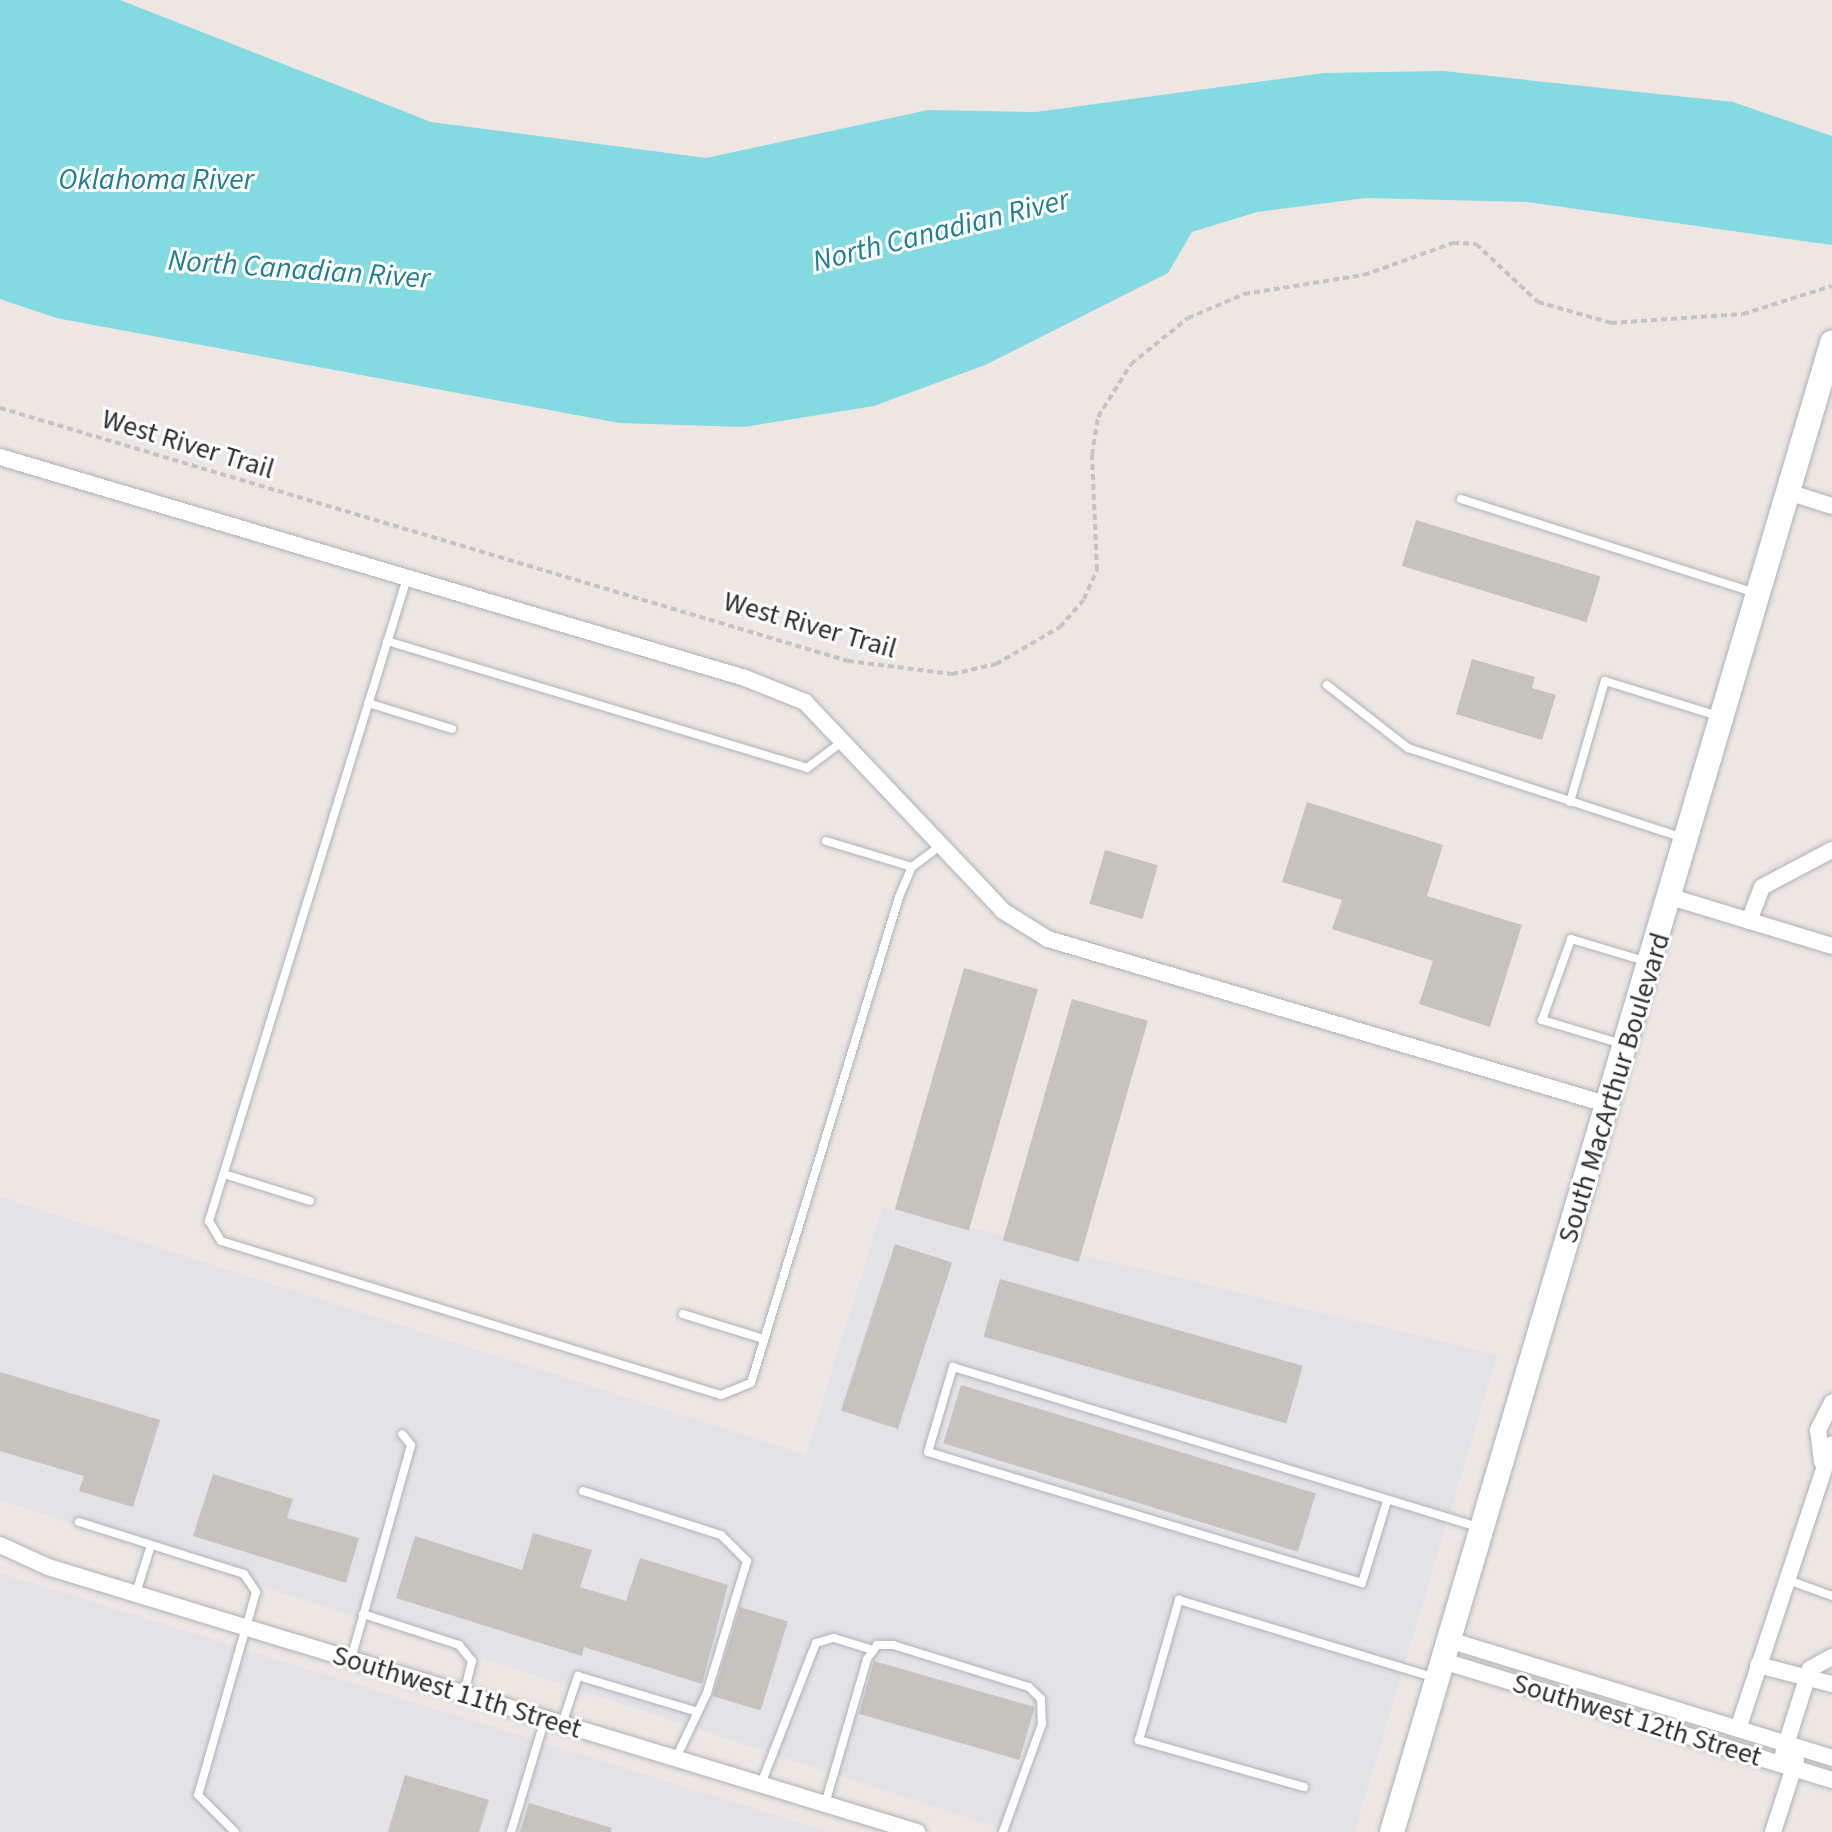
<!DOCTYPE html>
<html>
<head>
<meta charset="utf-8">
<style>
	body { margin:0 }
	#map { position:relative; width:1832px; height:1832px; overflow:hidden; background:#ede6e2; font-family:"Source Sans 3",sans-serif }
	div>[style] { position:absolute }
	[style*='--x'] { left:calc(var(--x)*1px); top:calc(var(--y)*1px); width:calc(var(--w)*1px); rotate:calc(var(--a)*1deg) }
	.industrial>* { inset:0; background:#e2e2e7 }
	.water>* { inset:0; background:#83dae1 }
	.building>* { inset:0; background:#c6c2bd; transform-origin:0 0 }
	.path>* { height:4px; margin-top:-2px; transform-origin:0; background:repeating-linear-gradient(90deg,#c4c4c4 0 6px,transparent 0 10px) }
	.roads { filter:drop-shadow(0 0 2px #afb2b8) drop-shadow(0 0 2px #afb2b8) }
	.lane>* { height:8px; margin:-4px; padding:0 4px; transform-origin:4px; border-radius:4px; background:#fff }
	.street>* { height:16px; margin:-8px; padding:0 8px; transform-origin:8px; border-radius:8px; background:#fff }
	.secondary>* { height:24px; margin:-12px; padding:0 12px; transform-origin:12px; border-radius:12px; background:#fff }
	span { translate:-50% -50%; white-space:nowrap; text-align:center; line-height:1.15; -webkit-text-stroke:6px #fff; paint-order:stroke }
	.street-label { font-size:28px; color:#2e2e2e }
	.water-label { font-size:30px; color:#1f7f91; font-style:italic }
</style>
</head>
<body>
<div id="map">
	<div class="industrial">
		<i style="clip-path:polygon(0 1197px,806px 1455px,883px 1207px,1497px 1355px,1354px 1832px,1012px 1832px,0 1500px)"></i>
		<i style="clip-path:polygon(0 1573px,9px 1576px,829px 1832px,0 1832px)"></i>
	</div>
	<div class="water">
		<i style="clip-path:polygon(0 0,120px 0,431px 122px,706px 158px,928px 110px,1036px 112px,1324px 73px,1443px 71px,1733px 102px,1832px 136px,1832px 245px,1527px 202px,1366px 198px,1257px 212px,1192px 232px,1168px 273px,985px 365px,874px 406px,743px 427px,619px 423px,56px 318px,0 299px)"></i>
	</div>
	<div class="building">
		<i style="left:1416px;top:520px;width:193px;height:48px;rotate:17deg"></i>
		<i style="clip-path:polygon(1472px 659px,1535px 677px,1532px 688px,1556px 695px,1542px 740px,1456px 714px)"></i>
		<i style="clip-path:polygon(1307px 802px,1443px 845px,1427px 896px,1522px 925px,1490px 1027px,1419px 1004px,1433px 961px,1332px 929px,1342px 900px,1282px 882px)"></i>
		<i style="left:1105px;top:850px;width:55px;height:56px;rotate:16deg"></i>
		<i style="left:964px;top:968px;width:77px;height:251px;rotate:16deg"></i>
		<i style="left:1072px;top:999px;width:79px;height:251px;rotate:16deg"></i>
		<i style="left:895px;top:1244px;width:60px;height:175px;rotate:18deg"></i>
		<i style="left:1000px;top:1279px;width:315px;height:60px;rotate:16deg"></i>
		<i style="clip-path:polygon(0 1372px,160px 1420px,133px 1507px,79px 1491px,84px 1476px,0 1451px)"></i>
		<i style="left:961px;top:1385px;width:371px;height:61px;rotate:17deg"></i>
		<i style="clip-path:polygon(213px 1474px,293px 1499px,287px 1518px,359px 1538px,346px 1583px,193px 1536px)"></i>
		<i style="clip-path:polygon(533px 1533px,592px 1550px,580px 1587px,626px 1601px,640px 1558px,728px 1585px,702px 1684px,584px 1647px,582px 1656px,396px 1598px,415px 1536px,522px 1570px)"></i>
		<i style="left:740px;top:1607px;width:50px;height:93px;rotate:17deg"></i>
		<i style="left:874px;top:1661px;width:167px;height:55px;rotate:16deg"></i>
		<i style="clip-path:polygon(405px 1775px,489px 1800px,479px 1832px,388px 1832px)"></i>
		<i style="clip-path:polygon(529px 1803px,612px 1828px,611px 1832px,520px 1832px)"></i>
	</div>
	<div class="path">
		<i style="--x:0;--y:408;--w:885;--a:16.61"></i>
		<i style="--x:848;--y:661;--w:105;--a:7.1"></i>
		<i style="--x:952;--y:674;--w:45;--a:-12.8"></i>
		<i style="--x:996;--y:664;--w:74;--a:-30"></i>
		<i style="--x:1060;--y:627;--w:37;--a:-49"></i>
		<i style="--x:1084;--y:599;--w:32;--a:-66"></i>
		<i style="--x:1097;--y:570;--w:115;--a:-92.5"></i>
		<i style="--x:1092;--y:455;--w:38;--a:-81"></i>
		<i style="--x:1098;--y:417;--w:62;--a:-58.1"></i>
		<i style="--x:1131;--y:364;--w:73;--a:-38.9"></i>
		<i style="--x:1188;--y:318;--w:61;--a:-23.2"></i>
		<i style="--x:1244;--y:294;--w:121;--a:-9"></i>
		<i style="--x:1364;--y:275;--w:95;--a:-19.8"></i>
		<i style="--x:1453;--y:243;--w:23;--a:2"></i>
		<i style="--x:1476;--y:244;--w:85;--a:43.1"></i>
		<i style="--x:1538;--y:302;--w:76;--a:16"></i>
		<i style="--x:1611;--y:323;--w:132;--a:-3.9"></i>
		<i style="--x:1743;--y:314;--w:93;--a:-17.5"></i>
	</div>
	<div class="roads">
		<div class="lane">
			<i style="--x:1461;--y:499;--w:310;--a:17.7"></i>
			<i style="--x:407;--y:578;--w:673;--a:107.12"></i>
			<i style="--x:209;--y:1221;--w:23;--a:59"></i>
			<i style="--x:221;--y:1241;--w:523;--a:17.12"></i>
			<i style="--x:721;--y:1395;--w:32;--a:-22"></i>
			<i style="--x:751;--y:1383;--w:508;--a:-73.06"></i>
			<i style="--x:899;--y:897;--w:33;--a:-67"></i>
			<i style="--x:912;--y:867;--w:38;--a:-37"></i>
			<i style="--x:387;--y:641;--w:439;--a:16.8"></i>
			<i style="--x:807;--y:768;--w:44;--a:-36.6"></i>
			<i style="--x:1327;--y:685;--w:103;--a:37.9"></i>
			<i style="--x:1408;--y:748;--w:289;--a:18.1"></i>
			<i style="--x:368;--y:703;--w:88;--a:17.2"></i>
			<i style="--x:1570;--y:802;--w:126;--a:-73.9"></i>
			<i style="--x:1605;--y:681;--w:118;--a:17.2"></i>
			<i style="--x:826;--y:841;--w:90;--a:16.8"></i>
			<i style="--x:1622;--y:1044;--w:84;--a:-163.3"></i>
			<i style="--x:1542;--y:1020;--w:86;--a:-70.3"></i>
			<i style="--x:1571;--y:939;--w:77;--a:16.6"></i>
			<i style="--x:224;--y:1174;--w:90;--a:17.4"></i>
			<i style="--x:683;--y:1314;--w:85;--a:17.2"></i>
			<i style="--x:583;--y:1491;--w:145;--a:17.7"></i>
			<i style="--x:721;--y:1535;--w:37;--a:45"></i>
			<i style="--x:747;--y:1561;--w:138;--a:106.9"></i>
			<i style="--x:707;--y:1693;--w:72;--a:115.5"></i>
			<i style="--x:1387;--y:1501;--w:86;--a:107"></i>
			<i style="--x:1362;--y:1583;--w:453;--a:-163.2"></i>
			<i style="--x:928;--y:1452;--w:89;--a:-73.6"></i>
			<i style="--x:953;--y:1367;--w:549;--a:16.95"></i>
			<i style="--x:79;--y:1522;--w:173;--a:17.5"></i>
			<i style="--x:244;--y:1574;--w:22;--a:56"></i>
			<i style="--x:256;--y:1592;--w:211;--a:105.9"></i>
			<i style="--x:198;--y:1795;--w:52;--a:45"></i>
			<i style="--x:1788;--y:1580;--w:47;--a:20"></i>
			<i style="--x:136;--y:1593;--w:50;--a:-72.6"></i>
			<i style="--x:363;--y:1614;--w:101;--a:17.9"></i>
			<i style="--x:459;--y:1645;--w:21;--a:51"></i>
			<i style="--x:472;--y:1661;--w:33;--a:104"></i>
			<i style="--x:351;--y:1659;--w:222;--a:-74.3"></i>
			<i style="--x:411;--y:1445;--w:14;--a:-129"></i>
			<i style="--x:562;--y:1724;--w:51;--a:-71.6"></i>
			<i style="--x:578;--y:1676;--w:125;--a:16.7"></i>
			<i style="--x:761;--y:1784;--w:151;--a:-68.7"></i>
			<i style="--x:816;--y:1643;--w:19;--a:-16"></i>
			<i style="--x:834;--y:1638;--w:41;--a:17.1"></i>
			<i style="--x:1304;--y:1787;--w:172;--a:-164.1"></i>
			<i style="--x:1139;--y:1740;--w:146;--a:-74.1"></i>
			<i style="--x:1179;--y:1600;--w:269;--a:16.9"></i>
			<i style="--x:825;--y:1804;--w:151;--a:-73.8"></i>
			<i style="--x:867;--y:1659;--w:17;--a:-54"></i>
			<i style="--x:877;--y:1645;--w:16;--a:0"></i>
			<i style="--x:893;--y:1645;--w:142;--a:17.2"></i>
			<i style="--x:1029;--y:1687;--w:17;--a:45"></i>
			<i style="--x:1041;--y:1699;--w:25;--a:88"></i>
			<i style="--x:1042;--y:1724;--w:115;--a:109.9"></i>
			<i style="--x:511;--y:1832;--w:118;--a:-73.3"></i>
		</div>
		<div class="street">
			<i style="--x:0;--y:457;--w:777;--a:16.52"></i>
			<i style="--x:745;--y:678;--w:65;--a:21.8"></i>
			<i style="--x:805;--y:702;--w:288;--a:46.5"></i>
			<i style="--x:1003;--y:911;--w:53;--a:31.9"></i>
			<i style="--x:1048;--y:939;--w:585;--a:16.48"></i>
			<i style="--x:1791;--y:493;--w:43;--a:17.6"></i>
			<i style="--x:1671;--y:897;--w:168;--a:16.9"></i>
			<i style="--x:1749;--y:921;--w:36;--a:-69"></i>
			<i style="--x:1762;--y:887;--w:79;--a:-27.9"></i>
			<i style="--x:1822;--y:1462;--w:32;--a:-97"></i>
			<i style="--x:1818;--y:1430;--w:31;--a:-63"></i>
			<i style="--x:0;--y:1545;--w:53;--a:24.6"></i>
			<i style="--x:48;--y:1567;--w:909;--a:16.96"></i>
			<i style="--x:1449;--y:1640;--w:401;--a:17.1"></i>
			<i style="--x:1443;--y:1661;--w:407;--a:17"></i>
			<i style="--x:1758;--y:1665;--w:76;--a:14.4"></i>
			<i style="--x:1738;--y:1729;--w:300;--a:-71.7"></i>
			<i style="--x:1783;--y:1754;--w:89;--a:-72.4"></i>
			<i style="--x:1810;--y:1669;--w:25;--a:-29"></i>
			<i style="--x:1773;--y:1832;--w:75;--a:-72.1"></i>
		</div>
		<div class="secondary">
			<i style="--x:1392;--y:1832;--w:1553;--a:-73.54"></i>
		</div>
	</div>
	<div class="street-label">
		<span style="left:188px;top:444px;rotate:17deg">West River Trail</span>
		<span style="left:810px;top:625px;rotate:16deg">West River Trail</span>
		<span style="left:1614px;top:1088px;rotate:-73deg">South MacArthur Boulevard</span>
		<span style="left:457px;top:1692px;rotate:17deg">Southwest 11th Street</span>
		<span style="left:1637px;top:1720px;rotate:17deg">Southwest 12th Street</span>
	</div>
	<div class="water-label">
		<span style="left:156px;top:180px">Oklahoma River</span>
		<span style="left:941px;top:231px;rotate:-14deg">North Canadian River</span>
		<span style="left:299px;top:270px;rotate:4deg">North Canadian River</span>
	</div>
</div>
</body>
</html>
